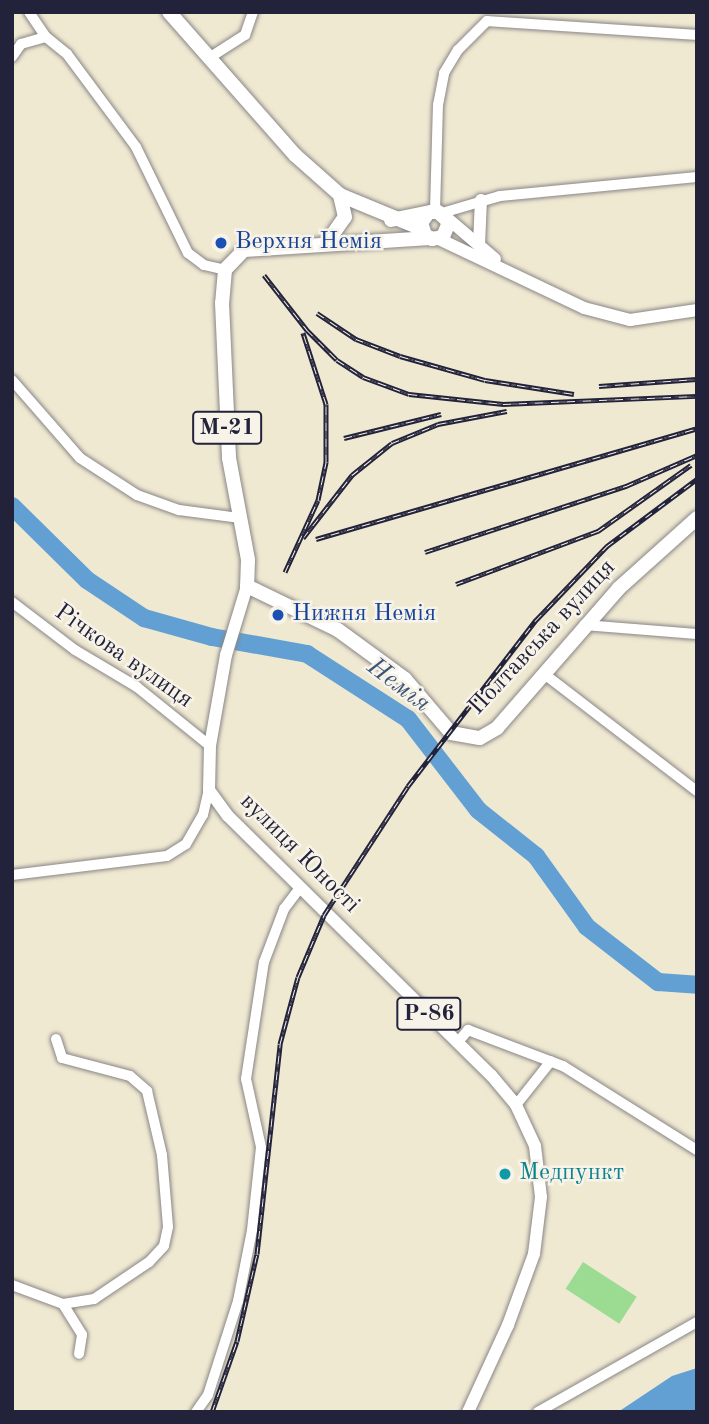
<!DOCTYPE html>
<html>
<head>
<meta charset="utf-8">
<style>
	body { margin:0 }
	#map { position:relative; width:709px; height:1424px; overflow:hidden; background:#f0e9d2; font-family:"Old Standard TT",serif }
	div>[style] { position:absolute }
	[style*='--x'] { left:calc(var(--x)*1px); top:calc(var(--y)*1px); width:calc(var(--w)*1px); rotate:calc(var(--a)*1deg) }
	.green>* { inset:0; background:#9cdc92; transform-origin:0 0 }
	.water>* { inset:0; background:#62a0d4 }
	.river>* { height:18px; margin:-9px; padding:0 9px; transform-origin:9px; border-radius:9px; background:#62a0d4 }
	.roads { filter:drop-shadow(0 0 2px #898686) drop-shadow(0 0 2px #898686) }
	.minor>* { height:10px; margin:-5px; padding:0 5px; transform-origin:5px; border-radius:5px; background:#fff }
	.major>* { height:12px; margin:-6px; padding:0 6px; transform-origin:6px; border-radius:6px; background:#fff }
	.highway>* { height:14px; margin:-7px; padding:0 7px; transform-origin:7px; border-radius:7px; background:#fff }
	.rail>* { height:5px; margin-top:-2.5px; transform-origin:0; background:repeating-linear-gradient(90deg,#f7f3e8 0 8px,#22223b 0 16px); box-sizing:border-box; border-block:2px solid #22223b }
	.dots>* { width:19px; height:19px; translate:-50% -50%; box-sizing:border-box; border:4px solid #f7f3e8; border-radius:50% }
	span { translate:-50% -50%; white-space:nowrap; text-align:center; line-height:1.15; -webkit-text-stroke:5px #f7f3e8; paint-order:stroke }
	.shield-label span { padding:2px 5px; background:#f7f3e8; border:2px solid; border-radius:5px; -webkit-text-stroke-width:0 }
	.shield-label { font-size:23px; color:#22223b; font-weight:700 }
	.transit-label { font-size:24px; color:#164399 }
	.left { translate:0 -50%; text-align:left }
	.street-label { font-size:24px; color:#22223b }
	.culture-label { font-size:24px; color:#0d838f }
	.water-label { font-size:26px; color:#3c5478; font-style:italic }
	.frame { position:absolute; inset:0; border:14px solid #22223b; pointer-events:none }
</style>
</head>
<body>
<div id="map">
	<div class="green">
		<i style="left:583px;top:1262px;width:64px;height:32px;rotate:33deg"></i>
	</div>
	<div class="water">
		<i style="clip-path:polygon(697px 1368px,697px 1412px,618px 1412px,672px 1376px)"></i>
	</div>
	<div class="river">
		<i style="--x:12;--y:506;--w:105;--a:44.6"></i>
		<i style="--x:87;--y:580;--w:69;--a:33.7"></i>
		<i style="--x:144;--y:618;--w:71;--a:15.6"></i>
		<i style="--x:212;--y:637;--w:97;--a:10.1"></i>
		<i style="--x:307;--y:654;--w:120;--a:32.8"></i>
		<i style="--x:408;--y:719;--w:115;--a:52.4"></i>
		<i style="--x:478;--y:810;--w:74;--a:38.4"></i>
		<i style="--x:536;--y:856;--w:87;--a:54.3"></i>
		<i style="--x:587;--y:927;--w:90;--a:37.8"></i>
		<i style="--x:658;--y:982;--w:39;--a:4"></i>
	</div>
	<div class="roads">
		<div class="minor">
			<i style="--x:29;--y:12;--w:30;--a:56"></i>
			<i style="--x:12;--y:57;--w:16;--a:-55"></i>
			<i style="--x:21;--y:44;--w:26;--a:-16"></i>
			<i style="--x:46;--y:37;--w:27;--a:39"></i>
			<i style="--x:67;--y:54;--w:116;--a:53.4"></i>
			<i style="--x:136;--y:147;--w:118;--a:63.9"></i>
			<i style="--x:188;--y:253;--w:20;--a:37"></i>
			<i style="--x:204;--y:265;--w:22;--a:13"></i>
			<i style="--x:209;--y:58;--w:43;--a:-32.6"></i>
			<i style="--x:245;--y:35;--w:24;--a:-71"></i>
			<i style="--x:435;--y:211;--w:106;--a:-88.4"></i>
			<i style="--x:438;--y:105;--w:33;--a:-79"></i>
			<i style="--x:444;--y:73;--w:27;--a:-59"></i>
			<i style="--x:458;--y:50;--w:41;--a:-45"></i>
			<i style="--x:487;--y:21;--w:210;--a:3.8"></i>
			<i style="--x:442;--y:213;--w:60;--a:-16.3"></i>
			<i style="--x:500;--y:196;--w:198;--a:-5.5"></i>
			<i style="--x:12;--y:380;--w:103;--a:48.9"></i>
			<i style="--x:80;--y:458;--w:68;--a:33"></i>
			<i style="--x:137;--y:495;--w:45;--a:19.7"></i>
			<i style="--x:179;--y:510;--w:62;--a:7.5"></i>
			<i style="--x:12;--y:602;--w:79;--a:37.3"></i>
			<i style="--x:75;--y:650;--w:72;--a:30.8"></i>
			<i style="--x:137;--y:687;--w:94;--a:38.9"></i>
			<i style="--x:584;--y:625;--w:113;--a:4.6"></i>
			<i style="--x:543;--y:673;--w:194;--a:37.5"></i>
			<i style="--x:12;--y:875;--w:156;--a:-7"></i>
			<i style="--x:167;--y:856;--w:22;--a:-32"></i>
			<i style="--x:186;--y:844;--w:34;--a:-60"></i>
			<i style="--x:203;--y:815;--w:26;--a:-77"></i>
			<i style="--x:56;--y:1039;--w:20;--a:72"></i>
			<i style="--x:62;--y:1058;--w:70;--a:14.8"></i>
			<i style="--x:130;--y:1076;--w:23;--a:41"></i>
			<i style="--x:147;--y:1091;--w:66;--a:76.8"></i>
			<i style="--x:162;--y:1155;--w:72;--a:85.2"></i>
			<i style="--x:168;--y:1227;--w:19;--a:102"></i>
			<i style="--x:164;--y:1246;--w:22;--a:133"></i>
			<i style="--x:149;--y:1262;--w:66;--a:146.1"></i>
			<i style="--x:94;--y:1299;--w:31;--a:171"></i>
			<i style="--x:63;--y:1304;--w:36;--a:58"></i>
			<i style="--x:82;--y:1335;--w:19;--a:99"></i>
			<i style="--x:458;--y:1042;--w:16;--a:-50"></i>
			<i style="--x:468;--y:1030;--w:102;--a:20.8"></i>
			<i style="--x:563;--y:1066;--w:158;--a:32.1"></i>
			<i style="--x:516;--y:1105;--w:56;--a:-51.5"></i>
			<i style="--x:12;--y:1285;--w:54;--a:20.4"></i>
			<i style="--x:196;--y:1412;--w:21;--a:-55"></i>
			<i style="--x:208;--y:1395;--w:99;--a:-72.3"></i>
			<i style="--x:238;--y:1301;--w:72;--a:-78.8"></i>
			<i style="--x:252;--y:1230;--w:83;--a:-83.8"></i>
			<i style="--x:261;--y:1147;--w:70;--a:-102.4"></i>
			<i style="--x:246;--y:1079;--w:118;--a:-81.3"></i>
			<i style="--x:264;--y:962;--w:57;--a:-69.3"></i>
			<i style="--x:284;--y:909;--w:26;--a:-53"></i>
			<i style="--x:538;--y:1412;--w:183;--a:-29.5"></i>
		</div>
		<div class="major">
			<i style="--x:447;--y:218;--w:63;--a:40.5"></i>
			<i style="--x:439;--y:239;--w:161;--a:25.4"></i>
			<i style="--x:584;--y:308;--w:48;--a:14.6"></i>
			<i style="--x:630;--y:320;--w:68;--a:-8.5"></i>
			<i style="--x:479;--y:245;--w:45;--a:-87.5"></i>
			<i style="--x:247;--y:586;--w:72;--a:106.9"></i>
			<i style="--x:226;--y:655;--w:92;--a:100"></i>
			<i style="--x:210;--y:746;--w:44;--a:91.3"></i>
			<i style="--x:209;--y:790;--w:32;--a:54"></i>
			<i style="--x:228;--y:816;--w:369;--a:44.6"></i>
			<i style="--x:491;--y:1075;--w:39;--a:50"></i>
			<i style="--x:516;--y:1105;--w:45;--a:65.1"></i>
			<i style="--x:535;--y:1146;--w:51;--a:83.3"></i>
			<i style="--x:541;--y:1197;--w:57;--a:97"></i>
			<i style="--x:534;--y:1254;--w:76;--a:110.1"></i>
			<i style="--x:508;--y:1325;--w:96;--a:114.7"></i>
		</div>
		<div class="highway">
			<i style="--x:169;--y:12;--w:191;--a:48.6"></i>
			<i style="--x:295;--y:155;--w:60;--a:41.6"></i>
			<i style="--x:340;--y:195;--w:89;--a:22.5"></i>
			<i style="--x:391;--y:220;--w:41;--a:-11.3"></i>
			<i style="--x:431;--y:212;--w:7;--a:0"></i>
			<i style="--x:438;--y:212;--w:15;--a:42"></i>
			<i style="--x:449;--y:222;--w:16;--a:112"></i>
			<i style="--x:443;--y:237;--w:11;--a:170"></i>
			<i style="--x:432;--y:239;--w:8;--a:-150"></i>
			<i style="--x:425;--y:235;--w:13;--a:-108"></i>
			<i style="--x:421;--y:223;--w:12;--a:-55"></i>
			<i style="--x:430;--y:238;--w:186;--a:176.3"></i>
			<i style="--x:244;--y:250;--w:28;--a:134"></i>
			<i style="--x:225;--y:270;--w:33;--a:95"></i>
			<i style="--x:222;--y:303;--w:155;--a:87.4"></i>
			<i style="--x:229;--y:458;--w:104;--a:79.4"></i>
			<i style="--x:248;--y:560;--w:26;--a:92"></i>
			<i style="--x:247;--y:586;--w:101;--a:25.8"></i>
			<i style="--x:338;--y:630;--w:83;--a:36.2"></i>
			<i style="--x:405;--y:679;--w:71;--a:49.6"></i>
			<i style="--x:451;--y:733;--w:29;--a:10"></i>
			<i style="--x:480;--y:738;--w:20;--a:-30"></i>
			<i style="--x:497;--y:728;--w:186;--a:-48.9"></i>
			<i style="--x:619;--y:588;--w:105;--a:-41.9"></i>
			<i style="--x:328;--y:241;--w:29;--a:-55"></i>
			<i style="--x:345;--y:217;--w:23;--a:-103"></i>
		</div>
	</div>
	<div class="rail">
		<i style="--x:264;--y:275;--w:70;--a:52"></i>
		<i style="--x:307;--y:330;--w:42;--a:45"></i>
		<i style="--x:337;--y:360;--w:31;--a:33"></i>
		<i style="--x:363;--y:377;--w:49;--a:20.3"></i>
		<i style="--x:409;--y:394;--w:95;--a:6.1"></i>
		<i style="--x:503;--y:404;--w:194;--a:-2.4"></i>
		<i style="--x:317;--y:313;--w:47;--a:33.7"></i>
		<i style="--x:356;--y:339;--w:47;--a:21.1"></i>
		<i style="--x:400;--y:356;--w:88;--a:15.8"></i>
		<i style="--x:485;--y:380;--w:90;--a:8.9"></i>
		<i style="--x:599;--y:386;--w:98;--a:-4.1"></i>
		<i style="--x:344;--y:438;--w:100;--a:-13.9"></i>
		<i style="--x:303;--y:538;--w:80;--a:-52.1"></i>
		<i style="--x:352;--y:475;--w:51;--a:-38.7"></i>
		<i style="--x:392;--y:443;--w:50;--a:-22.4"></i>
		<i style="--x:438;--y:424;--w:70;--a:-10.7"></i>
		<i style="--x:316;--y:539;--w:397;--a:-16.2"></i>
		<i style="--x:425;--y:552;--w:212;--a:-18.2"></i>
		<i style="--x:626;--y:486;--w:77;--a:-23.6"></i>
		<i style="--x:285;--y:572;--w:79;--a:-65.4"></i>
		<i style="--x:318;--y:500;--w:39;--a:-78"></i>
		<i style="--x:326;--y:462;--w:58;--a:-90"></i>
		<i style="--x:326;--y:404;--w:75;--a:-107.9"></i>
		<i style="--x:456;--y:584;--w:152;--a:-20.5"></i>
		<i style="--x:598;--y:531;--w:114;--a:-35.4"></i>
		<i style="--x:212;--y:1412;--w:75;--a:-70.6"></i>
		<i style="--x:237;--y:1341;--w:89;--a:-77.1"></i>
		<i style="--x:257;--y:1254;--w:211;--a:-83.7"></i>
		<i style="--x:280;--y:1044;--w:69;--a:-75"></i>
		<i style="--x:298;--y:977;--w:67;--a:-67.2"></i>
		<i style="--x:324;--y:915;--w:154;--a:-56.9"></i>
		<i style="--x:408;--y:786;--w:210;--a:-52.4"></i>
		<i style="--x:536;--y:620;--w:103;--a:-46.2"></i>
		<i style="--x:607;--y:546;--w:112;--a:-36.7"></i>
	</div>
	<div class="dots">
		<i style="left:221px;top:243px;background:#1a4fb4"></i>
		<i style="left:278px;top:615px;background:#1a4fb4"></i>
		<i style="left:505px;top:1174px;background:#0f9aa8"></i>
	</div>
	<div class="shield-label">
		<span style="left:227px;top:428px">М-21</span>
		<span style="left:429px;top:1014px">Р-86</span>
	</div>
	<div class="transit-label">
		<span class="left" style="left:235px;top:243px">Верхня Немія</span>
		<span class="left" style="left:292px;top:615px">Нижня Немія</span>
	</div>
	<div class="street-label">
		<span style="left:543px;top:638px;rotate:-47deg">Полтавська вулиця</span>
		<span style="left:123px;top:657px;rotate:35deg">Річкова вулиця</span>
		<span style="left:299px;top:854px;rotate:45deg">вулиця Юності</span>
	</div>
	<div class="culture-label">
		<span class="left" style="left:519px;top:1174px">Медпункт</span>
	</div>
	<div class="water-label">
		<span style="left:398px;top:686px;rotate:37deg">Немія</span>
	</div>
	<div class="frame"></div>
</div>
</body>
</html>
